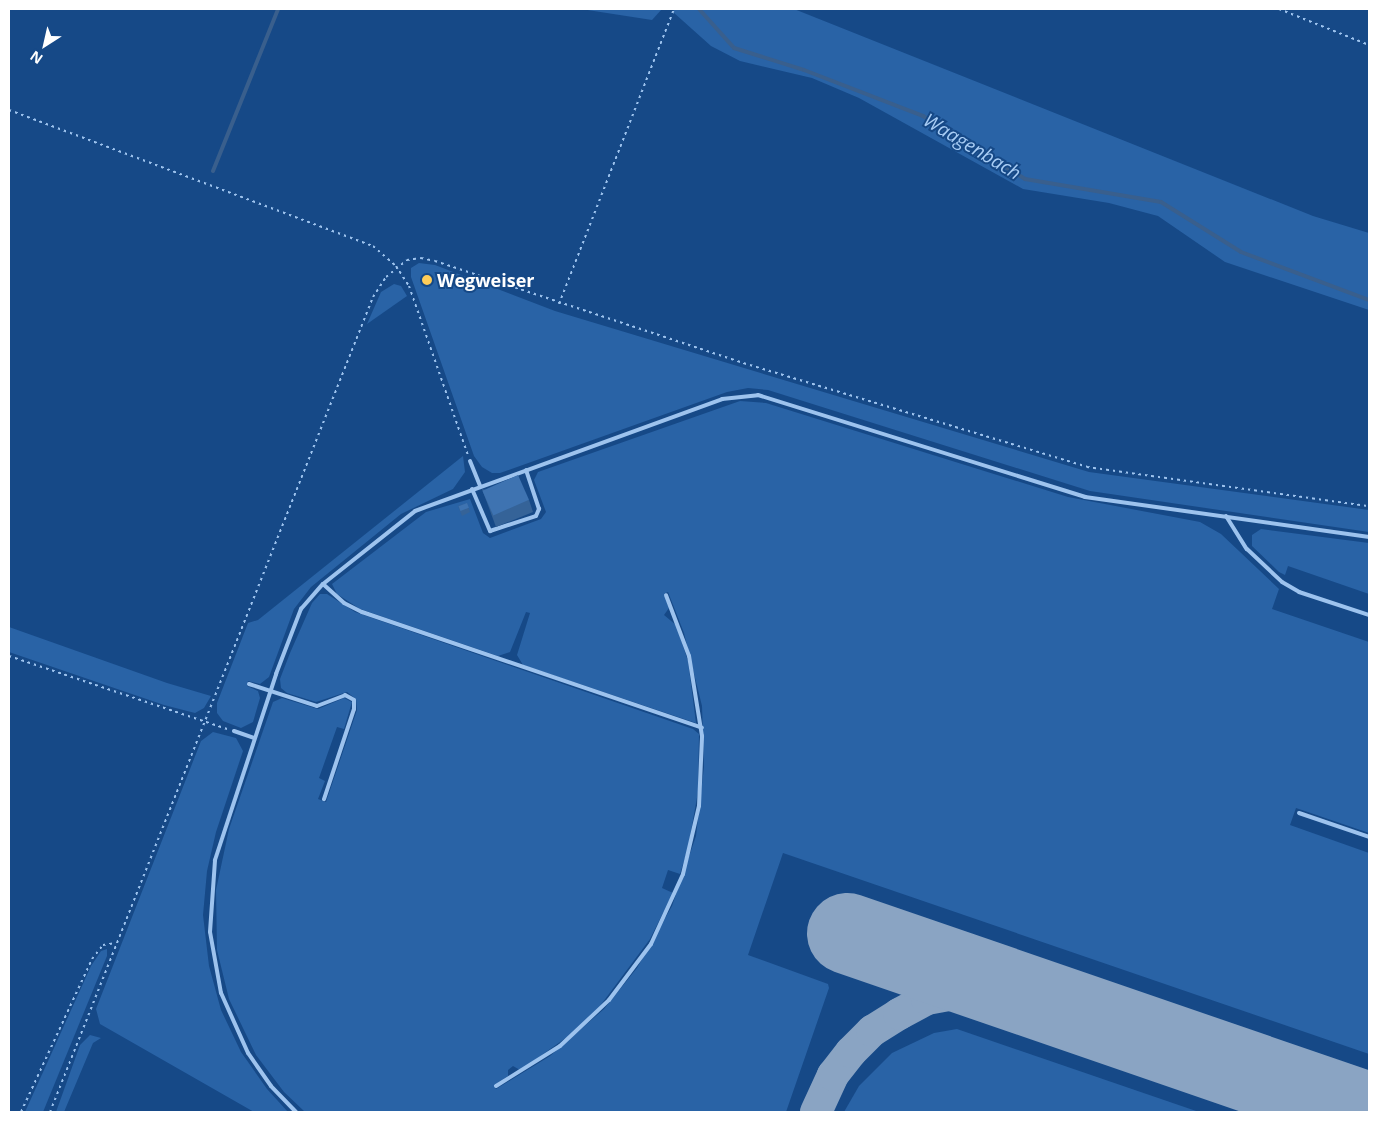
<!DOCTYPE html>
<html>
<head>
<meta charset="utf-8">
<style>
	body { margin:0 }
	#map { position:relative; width:1378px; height:1121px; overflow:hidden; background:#164987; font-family:"Open Sans",sans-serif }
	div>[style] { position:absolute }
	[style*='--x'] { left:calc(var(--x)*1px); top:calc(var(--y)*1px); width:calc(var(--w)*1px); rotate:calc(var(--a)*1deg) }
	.green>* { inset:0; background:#2963a6 }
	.stream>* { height:4px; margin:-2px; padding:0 2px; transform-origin:2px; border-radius:2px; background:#395f8d }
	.taxiway>* { height:32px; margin:-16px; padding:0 16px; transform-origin:16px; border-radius:16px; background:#8aa4c3 }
	.runway>* { height:81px; margin:-40.5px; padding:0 40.5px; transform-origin:40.5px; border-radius:40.5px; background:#8aa4c3 }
	.path>* { height:2px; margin-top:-1px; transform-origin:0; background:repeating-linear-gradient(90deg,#9dc3ee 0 2.5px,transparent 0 6.5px) }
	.service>* { height:4px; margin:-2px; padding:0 2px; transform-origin:2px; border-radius:2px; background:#9dc3ee }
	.wall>* { inset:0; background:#356398 }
	.building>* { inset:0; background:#3e73b1; transform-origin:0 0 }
	.dots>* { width:14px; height:14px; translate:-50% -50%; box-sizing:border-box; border:2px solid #164987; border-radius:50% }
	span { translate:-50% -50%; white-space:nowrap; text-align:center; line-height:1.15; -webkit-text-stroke:4px #164987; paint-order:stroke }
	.poi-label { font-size:18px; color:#fff; font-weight:700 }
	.left { translate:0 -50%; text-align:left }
	.water-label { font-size:19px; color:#a8cdf5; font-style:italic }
	.frame { position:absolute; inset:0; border:10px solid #fff; pointer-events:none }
	.north { position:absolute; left:20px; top:20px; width:50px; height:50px; -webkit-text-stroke:4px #164987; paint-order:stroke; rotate:215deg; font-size:14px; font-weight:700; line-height:20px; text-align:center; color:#fff }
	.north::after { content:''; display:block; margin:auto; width:18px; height:22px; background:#fff; clip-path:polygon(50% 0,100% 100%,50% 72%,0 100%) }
</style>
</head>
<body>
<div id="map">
	<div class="green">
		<i style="clip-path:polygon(581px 9px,662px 9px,652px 20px)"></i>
		<i style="clip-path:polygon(674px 9px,794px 9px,1313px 216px,1369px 233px,1369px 310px,1225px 262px,1158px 216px,1109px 203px,1023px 189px,859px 98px,812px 78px,740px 61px,711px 46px,673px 12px)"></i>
		<i style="clip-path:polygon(419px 263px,435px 265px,555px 311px,1089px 472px,1369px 510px,1369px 532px,1090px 491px,768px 390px,748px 388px,727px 392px,500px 473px,492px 473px,482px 467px,474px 456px,411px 277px,411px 268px)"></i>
		<i style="clip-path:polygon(394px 284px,401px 286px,407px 296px,367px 324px,381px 292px)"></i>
		<i style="clip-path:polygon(740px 401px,766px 403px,1068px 497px,1200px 522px,1221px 534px,1279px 589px,1272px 609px,1369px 642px,1369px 833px,1296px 808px,1290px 825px,1369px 853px,1369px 1054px,783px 853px,748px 955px,828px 984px,829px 988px,786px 1112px,305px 1112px,284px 1092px,256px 1055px,229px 999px,217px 950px,216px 890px,229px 829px,273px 702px,282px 698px,318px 709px,344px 698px,352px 702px,344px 729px,337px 727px,319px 778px,325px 781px,318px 799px,326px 802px,357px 710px,356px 699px,347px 692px,316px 702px,287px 693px,281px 688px,280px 679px,290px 653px,312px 603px,320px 594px,327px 594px,355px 612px,693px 729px,699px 734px,698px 792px,688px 848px,680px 874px,668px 870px,662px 888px,673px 893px,650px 939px,600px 1006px,567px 1037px,532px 1062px,520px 1070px,513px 1066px,508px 1070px,508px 1076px,494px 1085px,496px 1089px,550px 1056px,604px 1009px,637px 968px,672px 906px,696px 836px,704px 767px,702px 706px,684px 633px,668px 592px,664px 594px,669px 608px,664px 615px,676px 625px,688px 661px,696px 723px,523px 665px,517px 655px,530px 613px,526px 612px,510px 652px,498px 656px,360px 609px,337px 594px,332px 584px,426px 512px,470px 499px,483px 533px,490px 538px,541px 519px,546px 512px,534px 480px,538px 472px)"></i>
		<i style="clip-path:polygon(463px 456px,465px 472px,453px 489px,401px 514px,311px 587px,294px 609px,269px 677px,260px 684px,248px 681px,247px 686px,258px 691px,260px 698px,253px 722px,241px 728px,223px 721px,217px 713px,217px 703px,248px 623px,258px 620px)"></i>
		<i style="clip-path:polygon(1261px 529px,1369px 543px,1369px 594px,1288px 566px,1285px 575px,1279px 572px,1252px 546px,1252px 535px)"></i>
		<i style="clip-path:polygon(9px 627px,167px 683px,211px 696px,204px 708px,195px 713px,164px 705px,9px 652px)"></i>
		<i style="clip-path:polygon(213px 732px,236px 738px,243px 751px,216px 832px,207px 871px,203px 915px,209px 966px,221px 1010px,241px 1052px,267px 1089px,288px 1112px,254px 1112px,100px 1024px,96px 1009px,201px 741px)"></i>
		<i style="clip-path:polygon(107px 949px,107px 956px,43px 1112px,25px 1112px,91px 966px,101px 951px)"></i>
		<i style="clip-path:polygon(957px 1029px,1199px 1112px,844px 1112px,859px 1086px,892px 1053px,934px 1033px)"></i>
		<i style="clip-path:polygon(90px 1035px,101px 1038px,93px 1043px,64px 1112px,56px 1112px,80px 1045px)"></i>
	</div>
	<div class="stream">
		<i style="--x:699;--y:9;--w:52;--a:48.1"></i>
		<i style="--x:734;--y:48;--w:73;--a:17.4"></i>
		<i style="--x:804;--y:70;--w:128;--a:21.1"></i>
		<i style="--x:923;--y:116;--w:120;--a:31.7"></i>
		<i style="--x:1025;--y:179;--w:138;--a:9.6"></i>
		<i style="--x:1161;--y:202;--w:94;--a:32"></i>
		<i style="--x:1241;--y:252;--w:137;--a:20.6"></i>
		<i style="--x:213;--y:171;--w:175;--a:-68.1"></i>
	</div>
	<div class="taxiway">
		<i style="--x:816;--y:1112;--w:41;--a:-65.3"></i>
		<i style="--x:833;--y:1075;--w:29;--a:-52"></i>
		<i style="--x:851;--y:1052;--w:30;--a:-45"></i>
		<i style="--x:872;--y:1031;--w:32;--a:-32"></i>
		<i style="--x:899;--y:1014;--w:32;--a:-28"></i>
		<i style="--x:927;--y:999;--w:44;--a:-10.5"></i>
		<i style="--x:970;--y:991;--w:49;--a:1.2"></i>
	</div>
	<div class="runway">
		<i style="--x:847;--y:933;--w:550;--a:19"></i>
	</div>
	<div class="path">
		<i style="--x:1279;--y:9;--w:97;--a:21.8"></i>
		<i style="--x:9;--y:110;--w:389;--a:20.5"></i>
		<i style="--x:373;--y:246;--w:30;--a:41"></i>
		<i style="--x:396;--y:266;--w:24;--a:57"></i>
		<i style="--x:409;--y:286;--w:179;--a:70.8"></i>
		<i style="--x:559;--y:304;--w:317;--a:-68.7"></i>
		<i style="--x:9;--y:656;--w:230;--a:18.5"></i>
		<i style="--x:21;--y:1112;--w:169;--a:-65.1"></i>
		<i style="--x:92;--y:959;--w:18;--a:-52"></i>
		<i style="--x:103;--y:945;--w:13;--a:-9"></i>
		<i style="--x:50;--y:1112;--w:877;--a:-68.38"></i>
		<i style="--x:373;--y:297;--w:24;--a:-57"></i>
		<i style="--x:386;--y:277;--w:27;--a:-39"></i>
		<i style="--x:407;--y:260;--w:14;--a:-8"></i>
		<i style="--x:421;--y:258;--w:14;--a:12"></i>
		<i style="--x:435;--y:261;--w:332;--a:18.3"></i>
		<i style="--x:750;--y:365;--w:352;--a:16.8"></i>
		<i style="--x:1087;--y:467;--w:285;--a:7.9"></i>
	</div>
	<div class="service">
		<i style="--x:470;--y:461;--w:27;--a:68"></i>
		<i style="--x:472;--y:489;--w:46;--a:66.8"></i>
		<i style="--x:490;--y:531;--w:48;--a:-18.1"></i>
		<i style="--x:536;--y:516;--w:8;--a:-67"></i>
		<i style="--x:539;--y:509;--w:41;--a:-108.4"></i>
		<i style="--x:1226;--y:516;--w:39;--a:58"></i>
		<i style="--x:1247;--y:549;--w:48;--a:43.3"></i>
		<i style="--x:1282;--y:582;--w:20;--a:30"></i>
		<i style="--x:1299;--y:592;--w:74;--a:18.2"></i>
		<i style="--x:323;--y:584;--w:28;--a:42"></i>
		<i style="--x:344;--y:603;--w:20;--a:27"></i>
		<i style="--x:362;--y:612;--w:359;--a:18.8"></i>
		<i style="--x:249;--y:684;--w:71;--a:17.9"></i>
		<i style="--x:317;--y:706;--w:30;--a:-21"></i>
		<i style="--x:345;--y:695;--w:10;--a:29"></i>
		<i style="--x:354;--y:700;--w:9;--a:90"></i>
		<i style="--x:354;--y:709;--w:95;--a:108.4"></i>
		<i style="--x:234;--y:731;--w:21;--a:19"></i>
		<i style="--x:1299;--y:813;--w:74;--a:18.9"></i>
		<i style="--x:496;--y:1086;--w:75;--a:-32"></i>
		<i style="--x:560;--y:1046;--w:67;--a:-43.2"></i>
		<i style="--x:609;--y:1000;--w:70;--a:-53.1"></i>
		<i style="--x:651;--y:944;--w:77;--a:-65.4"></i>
		<i style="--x:683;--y:874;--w:70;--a:-76.8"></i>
		<i style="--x:699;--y:806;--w:70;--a:-87.5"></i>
		<i style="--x:702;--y:736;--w:81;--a:-99.2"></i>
		<i style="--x:689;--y:656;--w:65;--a:-110.7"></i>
		<i style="--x:296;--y:1112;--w:36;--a:-134"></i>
		<i style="--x:271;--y:1086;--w:40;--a:-124.9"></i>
		<i style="--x:248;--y:1053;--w:66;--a:-114.2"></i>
		<i style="--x:221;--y:993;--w:62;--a:-100.2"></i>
		<i style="--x:210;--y:932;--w:72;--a:-86"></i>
		<i style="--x:215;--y:860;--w:196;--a:-71.8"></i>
		<i style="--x:276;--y:674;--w:70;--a:-69"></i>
		<i style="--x:301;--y:609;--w:33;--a:-49"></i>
		<i style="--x:323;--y:584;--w:117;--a:-38.4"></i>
		<i style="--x:415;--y:511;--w:327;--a:-20"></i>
		<i style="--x:722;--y:399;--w:36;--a:-6"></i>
		<i style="--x:758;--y:395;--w:343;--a:17.3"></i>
		<i style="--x:1085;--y:497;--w:287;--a:8"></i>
	</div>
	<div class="wall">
		<i style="clip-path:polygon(482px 489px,529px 500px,533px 512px,496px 527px)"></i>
		<i style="clip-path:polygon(467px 503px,470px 512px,462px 516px,458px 506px)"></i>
	</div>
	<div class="building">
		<i style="left:518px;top:475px;width:27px;height:39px;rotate:66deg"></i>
		<i style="left:467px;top:503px;width:5px;height:9px;rotate:68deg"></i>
	</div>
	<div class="dots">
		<i style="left:427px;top:280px;background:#ffcd59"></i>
	</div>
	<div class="poi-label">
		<span class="left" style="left:437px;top:280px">Wegweiser</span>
	</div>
	<div class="water-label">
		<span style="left:972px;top:147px;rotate:31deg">Waagenbach</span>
	</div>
	<div class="frame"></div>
	<div class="north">N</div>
</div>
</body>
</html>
